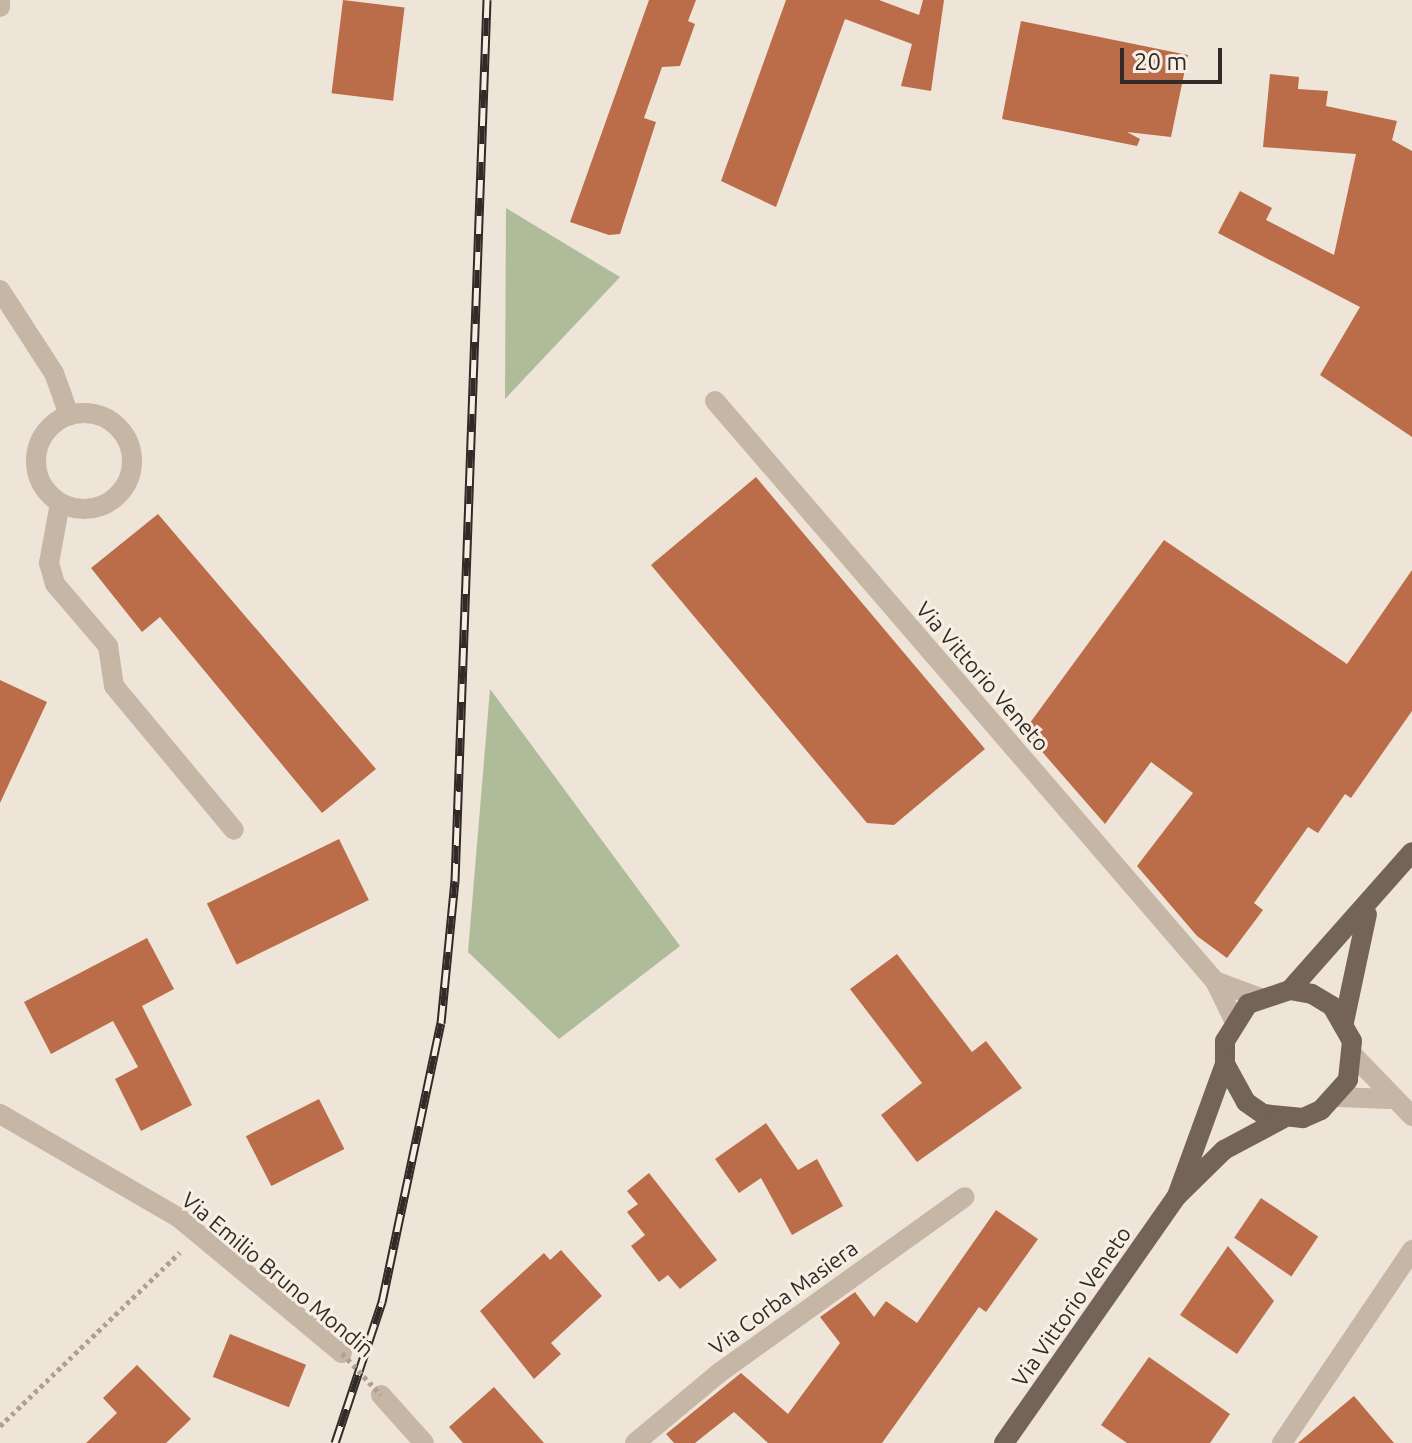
<!DOCTYPE html>
<html>
<head>
<meta charset="utf-8">
<style>
	body { margin:0 }
	#map { position:relative; width:1412px; height:1443px; overflow:hidden; background:#eee5d8; font-family:Ubuntu,sans-serif }
	div>[style] { position:absolute }
	[style*='--x'] { left:calc(var(--x)*1px); top:calc(var(--y)*1px); width:calc(var(--w)*1px); rotate:calc(var(--a)*1deg) }
	.green>* { inset:0; background:#aebc9a }
	.building>* { inset:0; background:#bb6d49; transform-origin:0 0 }
	.path>* { height:5px; margin-top:-2.5px; transform-origin:0; background:repeating-linear-gradient(90deg,#b1a090 0 4px,transparent 0 8px) }
	.service>* { height:20px; margin:-10px; padding:0 10px; transform-origin:10px; border-radius:10px; background:#c5b6a6 }
	.minor>* { height:20px; margin:-10px; padding:0 10px; transform-origin:10px; border-radius:10px; background:#c5b6a6 }
	.minor>.ring { margin:-10px; padding:0; box-sizing:content-box; background:none; border:20px solid #c5b6a6; border-radius:50% }
	.primary>* { height:20px; margin:-10px; padding:0 10px; transform-origin:10px; border-radius:10px; background:#736358 }
	.rail>* { height:9px; margin-top:-4.5px; transform-origin:0; background:repeating-linear-gradient(90deg,#f7efe4 0 18px,#322a26 0 36px); box-sizing:border-box; border-block:2px solid #322a26 }
	.path-bridge>* { height:5px; margin-top:-2.5px; transform-origin:0; background:repeating-linear-gradient(90deg,#b1a090 0 4px,transparent 0 8px) }
	span { translate:-50% -50%; white-space:nowrap; text-align:center; line-height:1.15; -webkit-text-stroke:6px #f7efe4; paint-order:stroke }
	.street-label { font-size:22px; color:#322a26 }
	.scale { position:absolute; left:1120px; top:48px; width:102px; height:36px; box-sizing:border-box; border:4px solid #322a26; border-top:0; padding-left:10px; font-size:24px; line-height:28px; white-space:nowrap; color:#322a26; -webkit-text-stroke:6px #f7efe4; paint-order:stroke }
</style>
</head>
<body>
<div id="map">
	<div class="green">
		<i style="clip-path:polygon(506px 208px,620px 277px,505px 399px)"></i>
		<i style="clip-path:polygon(490px 689px,680px 946px,559px 1039px,468px 952px)"></i>
	</div>
	<div class="building">
		<i style="left:343px;top:0;width:62px;height:94px;rotate:7deg"></i>
		<i style="clip-path:polygon(649px 0,696px 0,688px 21px,695px 24px,680px 66px,662px 67px,644px 118px,656px 122px,620px 234px,609px 235px,570px 222px)"></i>
		<i style="clip-path:polygon(786px 0,879px 0,919px 15px,923px 0,944px 0,931px 91px,901px 86px,912px 44px,845px 19px,776px 207px,721px 181px)"></i>
		<i style="clip-path:polygon(1021px 21px,1188px 55px,1171px 137px,1127px 132px,1140px 139px,1137px 146px,1002px 119px)"></i>
		<i style="clip-path:polygon(1270px 74px,1299px 77px,1298px 89px,1328px 91px,1326px 106px,1397px 121px,1392px 140px,1412px 151px,1412px 437px,1320px 375px,1360px 307px,1218px 233px,1240px 191px,1272px 208px,1266px 220px,1334px 255px,1356px 154px,1263px 147px)"></i>
		<i style="clip-path:polygon(756px 477px,985px 749px,894px 825px,867px 823px,651px 565px)"></i>
		<i style="clip-path:polygon(158px 514px,376px 769px,322px 813px,160px 617px,142px 632px,91px 568px)"></i>
		<i style="clip-path:polygon(1164px 540px,1347px 664px,1412px 570px,1412px 711px,1351px 798px,1345px 794px,1318px 833px,1308px 827px,1254px 903px,1263px 910px,1227px 958px,1197px 936px,1137px 866px,1193px 793px,1151px 762px,1105px 824px,1024px 731px)"></i>
		<i style="clip-path:polygon(0 680px,47px 702px,0 803px)"></i>
		<i style="left:339px;top:839px;width:68px;height:147px;rotate:64deg"></i>
		<i style="clip-path:polygon(147px 938px,174px 989px,142px 1006px,192px 1105px,141px 1131px,115px 1079px,138px 1067px,113px 1021px,51px 1054px,24px 1002px)"></i>
		<i style="clip-path:polygon(897px 954px,972px 1052px,986px 1041px,1022px 1088px,917px 1162px,881px 1115px,922px 1083px,850px 989px)"></i>
		<i style="left:319px;top:1099px;width:56px;height:82px;rotate:63deg"></i>
		<i style="clip-path:polygon(766px 1123px,798px 1170px,817px 1159px,843px 1206px,792px 1235px,761px 1178px,739px 1193px,715px 1159px)"></i>
		<i style="clip-path:polygon(649px 1173px,717px 1260px,680px 1289px,668px 1275px,659px 1282px,631px 1246px,645px 1235px,627px 1212px,638px 1204px,627px 1191px)"></i>
		<i style="left:1261px;top:1198px;width:69px;height:48px;rotate:34deg"></i>
		<i style="clip-path:polygon(996px 1210px,1038px 1239px,986px 1312px,979px 1307px,882px 1443px,768px 1443px,734px 1412px,695px 1443px,674px 1443px,666px 1434px,741px 1373px,788px 1414px,840px 1343px,820px 1317px,855px 1292px,874px 1317px,886px 1301px,917px 1323px)"></i>
		<i style="clip-path:polygon(1228px 1246px,1274px 1301px,1237px 1354px,1180px 1315px)"></i>
		<i style="clip-path:polygon(561px 1250px,602px 1296px,551px 1343px,561px 1354px,534px 1379px,480px 1311px,544px 1253px,550px 1260px)"></i>
		<i style="left:230px;top:1334px;width:82px;height:46px;rotate:22deg"></i>
		<i style="clip-path:polygon(1149px 1357px,1230px 1414px,1210px 1443px,1127px 1443px,1101px 1425px)"></i>
		<i style="clip-path:polygon(137px 1365px,191px 1419px,166px 1443px,86px 1443px,117px 1413px,103px 1398px)"></i>
		<i style="clip-path:polygon(494px 1387px,544px 1443px,463px 1443px,449px 1427px)"></i>
		<i style="clip-path:polygon(1354px 1396px,1394px 1443px,1298px 1443px)"></i>
	</div>
	<div class="path">
		<i style="--x:0;--y:1426;--w:250;--a:-44"></i>
	</div>
	<div class="service">
		<i style="--x:108;--y:646;--w:40;--a:81.5"></i>
		<i style="--x:114;--y:686;--w:187;--a:50.2"></i>
		<i style="--x:1215;--y:981;--w:48;--a:20.7"></i>
		<i style="--x:1215;--y:981;--w:43;--a:64"></i>
		<i style="--x:178;--y:1217;--w:213;--a:39.7"></i>
	</div>
	<div class="minor">
		<i style="--x:0;--y:7;--w:7;--a:-90"></i>
		<i style="--x:0;--y:290;--w:99;--a:57"></i>
		<i style="--x:54;--y:373;--w:45;--a:70.3"></i>
		<i style="--x:715;--y:401;--w:766;--a:49.24"></i>
		<i class="ring" style="left:36px;top:413px;width:76px;height:76px"></i>
		<i style="--x:60;--y:503;--w:61;--a:100.4"></i>
		<i style="--x:49;--y:563;--w:22;--a:74"></i>
		<i style="--x:55;--y:584;--w:82;--a:49.5"></i>
		<i style="--x:1353;--y:1055;--w:85;--a:46"></i>
		<i style="--x:1337;--y:1097;--w:52;--a:2.2"></i>
		<i style="--x:0;--y:1114;--w:206;--a:30.1"></i>
		<i style="--x:381;--y:1395;--w:64;--a:48.1"></i>
		<i style="--x:635;--y:1443;--w:109;--a:-39.8"></i>
		<i style="--x:719;--y:1373;--w:302;--a:-35.6"></i>
		<i style="--x:1282;--y:1443;--w:233;--a:-56"></i>
	</div>
	<div class="primary">
		<i style="--x:1290;--y:990;--w:184;--a:-48.5"></i>
		<i style="--x:1344;--y:1022;--w:110;--a:-78"></i>
		<i style="--x:1177;--y:1196;--w:140;--a:-70"></i>
		<i style="--x:1225;--y:1064;--w:23;--a:-90"></i>
		<i style="--x:1225;--y:1041;--w:44;--a:-58.1"></i>
		<i style="--x:1248;--y:1004;--w:44;--a:-18.4"></i>
		<i style="--x:1290;--y:990;--w:22;--a:10"></i>
		<i style="--x:1312;--y:994;--w:23;--a:31"></i>
		<i style="--x:1332;--y:1006;--w:40;--a:60.3"></i>
		<i style="--x:1352;--y:1041;--w:39;--a:96"></i>
		<i style="--x:1348;--y:1080;--w:40;--a:132"></i>
		<i style="--x:1321;--y:1110;--w:20;--a:156"></i>
		<i style="--x:1303;--y:1118;--w:40;--a:-174.3"></i>
		<i style="--x:1263;--y:1114;--w:21;--a:-145"></i>
		<i style="--x:1246;--y:1102;--w:43;--a:-118.9"></i>
		<i style="--x:1004;--y:1443;--w:302;--a:-55"></i>
		<i style="--x:1177;--y:1196;--w:66;--a:-44.4"></i>
		<i style="--x:1224;--y:1150;--w:66;--a:-28.1"></i>
	</div>
	<div class="rail">
		<i style="--x:335;--y:1443;--w:149;--a:-71.6"></i>
		<i style="--x:382;--y:1302;--w:285;--a:-78.1"></i>
		<i style="--x:441;--y:1023;--w:143;--a:-84.4"></i>
		<i style="--x:455;--y:881;--w:882;--a:-87.92"></i>
	</div>
	<div class="path-bridge">
		<i style="--x:342;--y:1353;--w:57;--a:47.1"></i>
	</div>
	<div class="street-label">
		<span style="left:983px;top:676px;rotate:49deg">Via Vittorio Veneto</span>
		<span style="left:278px;top:1274px;rotate:40deg">Via Emilio Bruno Mondin</span>
		<span style="left:783px;top:1297px;rotate:-36deg">Via Corba Masiera</span>
		<span style="left:1071px;top:1306px;rotate:-55deg">Via Vittorio Veneto</span>
	</div>
	<div class="scale">20 m</div>
</div>
</body>
</html>
